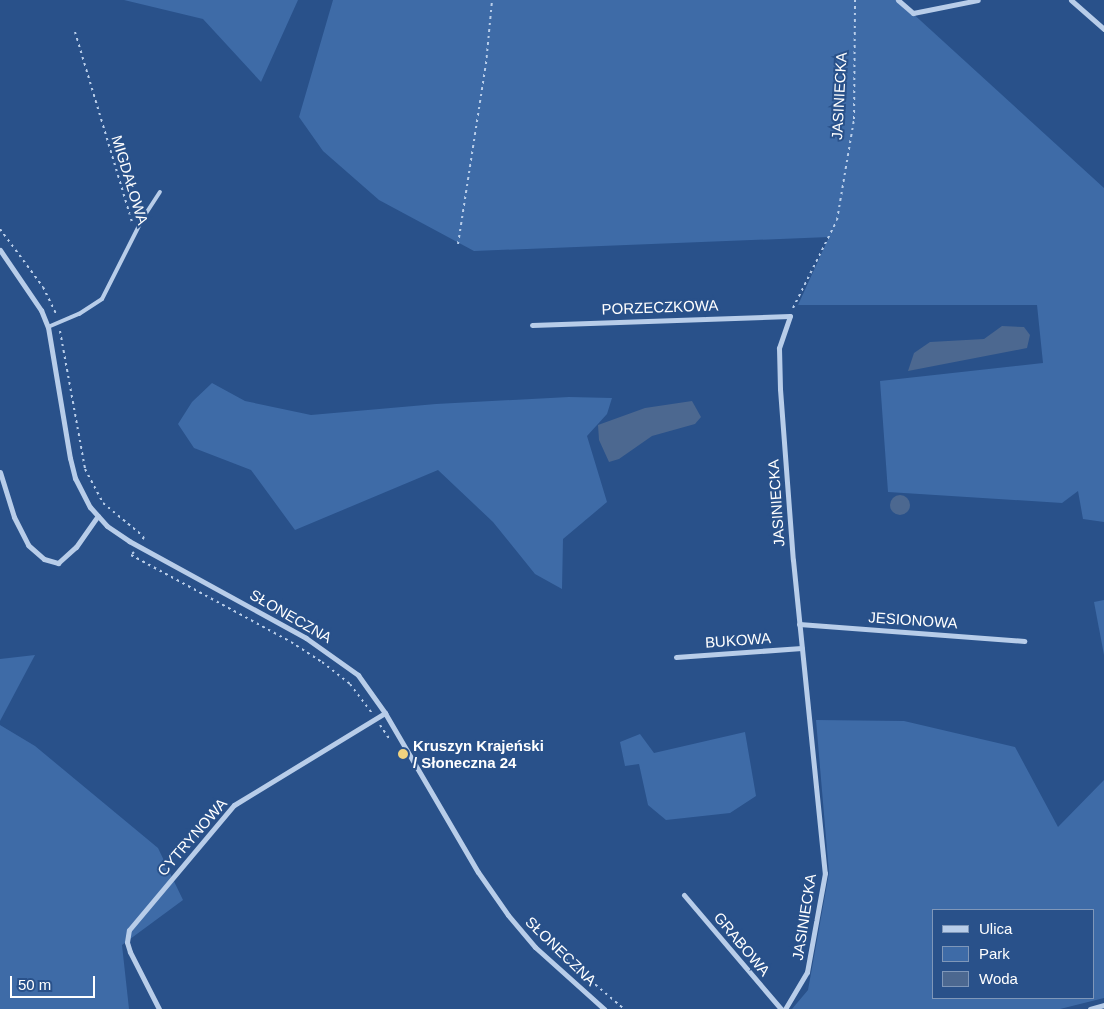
<!DOCTYPE html>
<html>
<head>
<meta charset="utf-8">
<style>
	body { margin:0 }
	#map { position:relative; width:1104px; height:1009px; overflow:hidden; background:#29518a; font-family:Arial,sans-serif }
	div>[style] { position:absolute }
	[style*='--x'] { left:calc(var(--x)*1px); top:calc(var(--y)*1px); width:calc(var(--w)*1px); rotate:calc(var(--a)*1deg) }
	.green>* { inset:0; background:#3e6ba7 }
	.water>* { inset:0; background:#4c6890 }
	.round { border-radius:50% }
	.path>* { height:2px; margin-top:-1px; transform-origin:0; background:repeating-linear-gradient(90deg,#b8cde9 0 2.5px,transparent 0 6.5px) }
	.lane>* { height:4px; margin:-2px; padding:0 2px; transform-origin:2px; border-radius:2px; background:#b8cde9 }
	.street>* { height:5px; margin:-2.5px; padding:0 2.5px; transform-origin:2.5px; border-radius:2.5px; background:#b8cde9 }
	.dots>* { width:14px; height:14px; translate:-50% -50%; box-sizing:border-box; border:2px solid #29518a; border-radius:50% }
	span { translate:-50% -50%; white-space:nowrap; text-align:center; line-height:1.15; -webkit-text-stroke:4px #29518a; paint-order:stroke }
	.street-label { font-size:15px; color:#fff }
	.poi-label { font-size:15px; color:#fff; font-weight:700 }
	.left { translate:0 -50%; text-align:left }
	.legend { position:absolute; left:932px; top:909px; width:162px; height:90px; box-sizing:border-box; background:#29518a; border:1px solid #7f97b9; margin:0; padding:6px 9px; list-style:none; font-size:15px; color:#fff }
	.legend li { display:flex; align-items:center; gap:10px; height:25px }
	.legend b { width:25px; border:1px solid #7f97b9 }
	.scale { position:absolute; left:10px; top:976px; width:85px; height:22px; box-sizing:border-box; border:2px solid #fff; border-top:0; padding-left:6px; font-size:15px; line-height:18px; white-space:nowrap; color:#fff; -webkit-text-stroke:4px #29518a; paint-order:stroke }
</style>
</head>
<body>
<div id="map">
	<div class="green">
		<i style="clip-path:polygon(124px 0,298px 0,261px 82px,203px 19px)"></i>
		<i style="clip-path:polygon(333px 0,898px 0,1104px 188px,1104px 522px,1083px 519px,1078px 491px,1062px 503px,888px 492px,880px 381px,1043px 363px,1037px 305px,798px 305px,829px 237px,474px 251px,379px 200px,323px 151px,299px 117px)"></i>
		<i style="clip-path:polygon(212px 383px,245px 401px,311px 415px,436px 404px,569px 397px,612px 398px,607px 414px,587px 436px,607px 502px,563px 539px,562px 589px,535px 574px,493px 522px,438px 470px,295px 530px,251px 470px,194px 448px,178px 424px,192px 402px)"></i>
		<i style="clip-path:polygon(1104px 600px,1104px 655px,1094px 602px)"></i>
		<i style="clip-path:polygon(35px 655px,0 721px,0 659px)"></i>
		<i style="clip-path:polygon(evenodd,816px 720px,904px 721px,1015px 747px,1058px 827px,1104px 780px,1104px 998px,1060px 1009px,792px 1009px,808px 990px,829px 873px,816px 720px,933px 910px,1093px 910px,1093px 998px,933px 998px,933px 910px)"></i>
		<i style="clip-path:polygon(0 725px,35px 746px,158px 848px,183px 900px,122px 945px,129px 1009px,0 1009px)"></i>
		<i style="clip-path:polygon(745px 732px,756px 796px,730px 813px,666px 820px,648px 805px,639px 764px,625px 766px,620px 742px,640px 734px,654px 753px)"></i>
	</div>
	<div class="water">
		<i style="clip-path:polygon(1002px 326px,1024px 327px,1030px 335px,1027px 348px,908px 371px,914px 353px,930px 342px,984px 339px)"></i>
		<i style="clip-path:polygon(692px 401px,701px 417px,695px 424px,652px 436px,619px 459px,609px 462px,599px 440px,598px 425px,645px 408px)"></i>
		<i class="round" style="left:890px;top:495px;width:20px;height:20px"></i>
	</div>
	<div class="path">
		<i style="--x:75;--y:32;--w:198;--a:73.3"></i>
		<i style="--x:0;--y:229;--w:72;--a:53.4"></i>
		<i style="--x:43;--y:287;--w:32;--a:64"></i>
		<i style="--x:458;--y:244;--w:182;--a:-81.2"></i>
		<i style="--x:486;--y:64;--w:64;--a:-84.6"></i>
		<i style="--x:793;--y:308;--w:98;--a:-63.4"></i>
		<i style="--x:837;--y:220;--w:102;--a:-80.4"></i>
		<i style="--x:854;--y:119;--w:119;--a:-89.5"></i>
		<i style="--x:60;--y:331;--w:140;--a:79.7"></i>
		<i style="--x:85;--y:469;--w:38;--a:62"></i>
		<i style="--x:103;--y:503;--w:53;--a:39.7"></i>
		<i style="--x:144;--y:537;--w:4;--a:124"></i>
		<i style="--x:134;--y:552;--w:4;--a:135"></i>
		<i style="--x:131;--y:555;--w:182;--a:28.5"></i>
		<i style="--x:291;--y:642;--w:37;--a:33"></i>
		<i style="--x:322;--y:662;--w:36;--a:38"></i>
		<i style="--x:350;--y:684;--w:36;--a:53"></i>
		<i style="--x:380;--y:725;--w:18;--a:56"></i>
		<i style="--x:536;--y:934;--w:116;--a:40.4"></i>
	</div>
	<div class="lane">
		<i style="--x:48;--y:327;--w:34;--a:-23"></i>
		<i style="--x:79;--y:314;--w:27;--a:-33"></i>
		<i style="--x:102;--y:299;--w:91;--a:-63.2"></i>
		<i style="--x:143;--y:218;--w:31;--a:-57"></i>
	</div>
	<div class="street">
		<i style="--x:898;--y:0;--w:20;--a:41"></i>
		<i style="--x:913;--y:13;--w:66;--a:-11.3"></i>
		<i style="--x:1071;--y:0;--w:44;--a:41.3"></i>
		<i style="--x:0;--y:250;--w:73;--a:55.7"></i>
		<i style="--x:41;--y:310;--w:18;--a:68"></i>
		<i style="--x:48;--y:327;--w:133;--a:80.5"></i>
		<i style="--x:70;--y:458;--w:21;--a:76"></i>
		<i style="--x:75;--y:478;--w:33;--a:63"></i>
		<i style="--x:90;--y:507;--w:25;--a:48"></i>
		<i style="--x:107;--y:526;--w:27;--a:34"></i>
		<i style="--x:129;--y:541;--w:202;--a:28.7"></i>
		<i style="--x:306;--y:638;--w:64;--a:35.4"></i>
		<i style="--x:358;--y:675;--w:47;--a:54.6"></i>
		<i style="--x:385;--y:713;--w:184;--a:59.7"></i>
		<i style="--x:478;--y:872;--w:52;--a:55.1"></i>
		<i style="--x:508;--y:915;--w:42;--a:49.8"></i>
		<i style="--x:535;--y:947;--w:93;--a:41.9"></i>
		<i style="--x:532;--y:325;--w:258;--a:-2"></i>
		<i style="--x:790;--y:316;--w:34;--a:109"></i>
		<i style="--x:779;--y:348;--w:41;--a:88.6"></i>
		<i style="--x:780;--y:389;--w:171;--a:85.7"></i>
		<i style="--x:793;--y:560;--w:315;--a:84.2"></i>
		<i style="--x:825;--y:873;--w:101;--a:100.3"></i>
		<i style="--x:807;--y:972;--w:43;--a:120.7"></i>
		<i style="--x:0;--y:472;--w:47;--a:72.7"></i>
		<i style="--x:14;--y:517;--w:31;--a:63"></i>
		<i style="--x:28;--y:545;--w:21;--a:41"></i>
		<i style="--x:44;--y:559;--w:15;--a:16"></i>
		<i style="--x:58;--y:563;--w:24;--a:-42"></i>
		<i style="--x:76;--y:547;--w:38;--a:-55"></i>
		<i style="--x:799;--y:624;--w:226;--a:4.3"></i>
		<i style="--x:676;--y:657;--w:126;--a:-4.1"></i>
		<i style="--x:684;--y:895;--w:150;--a:49.6"></i>
		<i style="--x:159;--y:1009;--w:64;--a:-117"></i>
		<i style="--x:130;--y:952;--w:10;--a:-107"></i>
		<i style="--x:127;--y:942;--w:12;--a:-81"></i>
		<i style="--x:129;--y:930;--w:163;--a:-50"></i>
		<i style="--x:234;--y:805;--w:177;--a:-31.4"></i>
		<i style="--x:1090;--y:1009;--w:15;--a:-16"></i>
	</div>
	<div class="dots">
		<i style="left:403px;top:754px;background:#f0d27f"></i>
	</div>
	<div class="street-label">
		<span style="left:839px;top:96px;rotate:-87deg">JASINIECKA</span>
		<span style="left:130px;top:180px;rotate:73deg">MIGDAŁOWA</span>
		<span style="left:660px;top:307px;rotate:-2deg">PORZECZKOWA</span>
		<span style="left:776px;top:503px;rotate:-94deg">JASINIECKA</span>
		<span style="left:291px;top:616px;rotate:30deg">SŁONECZNA</span>
		<span style="left:913px;top:620px;rotate:4deg">JESIONOWA</span>
		<span style="left:738px;top:640px;rotate:-4deg">BUKOWA</span>
		<span style="left:192px;top:837px;rotate:-49deg">CYTRYNOWA</span>
		<span style="left:804px;top:917px;rotate:-81deg">JASINIECKA</span>
		<span style="left:742px;top:944px;rotate:50deg">GRABOWA</span>
		<span style="left:561px;top:951px;rotate:44deg">SŁONECZNA</span>
	</div>
	<div class="poi-label">
		<span class="left" style="left:413px;top:754px">Kruszyn Krajeński<br>/ Słoneczna 24</span>
	</div>
	<ul class="legend">
	<li><b style="height:6px;background:#b8cde9"></b>Ulica</li>
	<li><b style="height:14px;background:#3e6ba7"></b>Park</li>
	<li><b style="height:14px;background:#4c6890"></b>Woda</li>
	</ul>
	<div class="scale">50 m</div>
</div>
</body>
</html>
